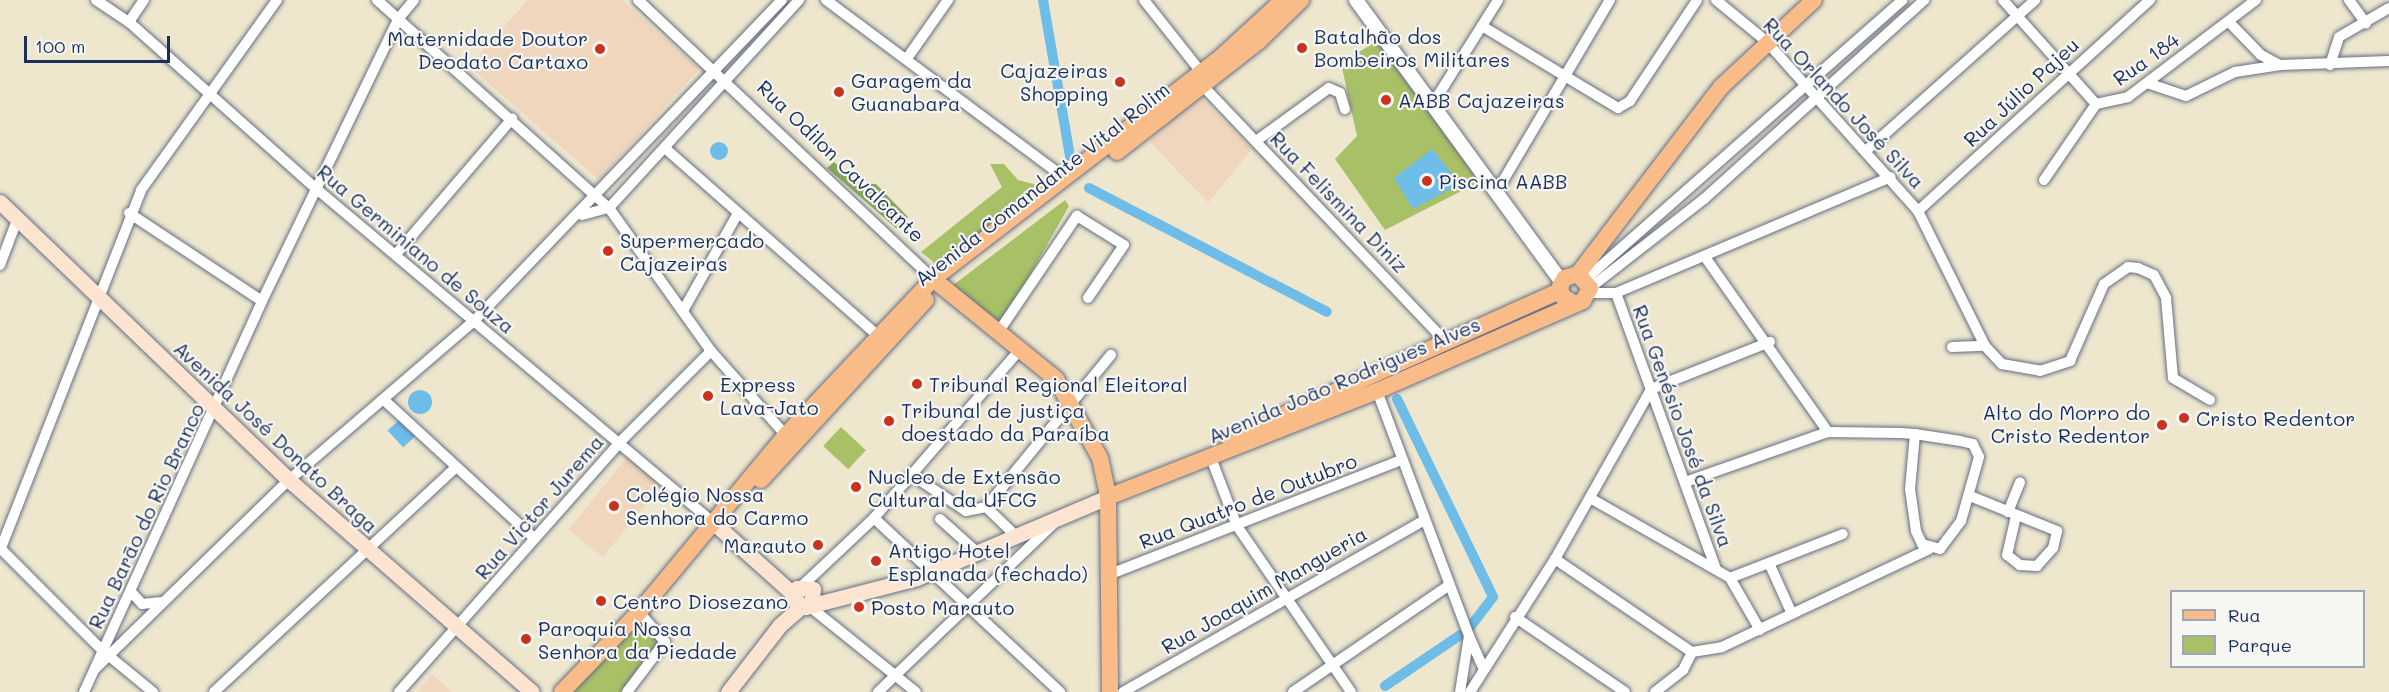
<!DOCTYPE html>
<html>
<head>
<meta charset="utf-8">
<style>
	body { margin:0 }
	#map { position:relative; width:2389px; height:692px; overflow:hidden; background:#eee7ce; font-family:Mali,sans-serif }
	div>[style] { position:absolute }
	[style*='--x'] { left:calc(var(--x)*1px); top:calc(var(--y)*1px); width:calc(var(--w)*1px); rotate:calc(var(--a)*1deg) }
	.built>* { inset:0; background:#f0d6bc; transform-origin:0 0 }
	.green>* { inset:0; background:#a8c167; transform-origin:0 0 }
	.forest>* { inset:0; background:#86a75c }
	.water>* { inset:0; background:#6ebde9; transform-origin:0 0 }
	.round { border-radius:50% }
	.canal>* { height:10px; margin:-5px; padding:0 5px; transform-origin:5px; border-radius:5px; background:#6ebde9 }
	.roads { filter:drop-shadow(0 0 2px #656f85) drop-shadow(0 0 2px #656f85) }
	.minor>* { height:10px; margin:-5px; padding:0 5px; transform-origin:5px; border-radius:5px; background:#fff }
	.tertiary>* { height:14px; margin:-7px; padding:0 7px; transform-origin:7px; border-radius:7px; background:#fff }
	.secondary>* { height:15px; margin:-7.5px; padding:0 7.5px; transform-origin:7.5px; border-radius:7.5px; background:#fde4d0 }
	.primary>* { height:16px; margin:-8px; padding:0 8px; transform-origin:8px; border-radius:8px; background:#f9bc89 }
	.dots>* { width:16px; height:16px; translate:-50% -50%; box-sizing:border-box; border:3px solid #f6f6f2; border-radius:50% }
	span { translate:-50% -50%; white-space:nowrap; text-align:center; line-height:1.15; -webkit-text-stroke:4.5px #f6f6f2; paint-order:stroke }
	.poi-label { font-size:20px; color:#1b2f5e }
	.left { translate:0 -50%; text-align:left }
	.right { translate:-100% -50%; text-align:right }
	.street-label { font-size:20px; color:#1b2f5e }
	.legend { position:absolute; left:2170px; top:590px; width:195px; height:78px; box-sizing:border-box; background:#f6f6f2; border:2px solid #9ea6b7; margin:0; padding:8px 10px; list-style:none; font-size:18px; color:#1b2f5e }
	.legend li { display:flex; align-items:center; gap:12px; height:30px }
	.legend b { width:30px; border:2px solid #9ea6b7 }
	.scale { position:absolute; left:24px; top:36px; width:146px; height:27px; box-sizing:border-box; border:3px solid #1b2f5e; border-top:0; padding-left:8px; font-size:18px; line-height:21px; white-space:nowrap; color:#1b2f5e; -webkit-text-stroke:4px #f6f6f2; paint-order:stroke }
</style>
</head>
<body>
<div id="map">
	<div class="built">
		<i style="clip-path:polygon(528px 0,622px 0,699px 69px,599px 180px,469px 66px)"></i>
		<i style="clip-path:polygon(1199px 96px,1252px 149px,1208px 203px,1149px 141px)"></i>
		<i style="left:629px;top:455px;width:44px;height:96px;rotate:39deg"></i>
		<i style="clip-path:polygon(432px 674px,452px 692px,417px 692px)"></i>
	</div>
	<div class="green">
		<i style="clip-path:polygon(1380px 39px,1479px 182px,1385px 230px,1335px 159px,1357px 136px,1341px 63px)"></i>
		<i style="clip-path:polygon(990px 164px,1004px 164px,1018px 180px,1045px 187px,941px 268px,921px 252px,1002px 187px)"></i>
		<i style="clip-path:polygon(1065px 200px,1069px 206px,1000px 328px,952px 286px)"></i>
		<i style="left:841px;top:427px;width:34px;height:26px;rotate:43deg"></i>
		<i style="clip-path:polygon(640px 621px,664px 642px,621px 692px,573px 692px)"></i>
	</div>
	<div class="forest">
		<i style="clip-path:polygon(834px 162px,859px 183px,876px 184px,908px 217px,897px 229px,827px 168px)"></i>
	</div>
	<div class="water">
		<i class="round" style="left:710px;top:142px;width:18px;height:18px"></i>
		<i style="clip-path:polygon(1432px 149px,1460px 184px,1413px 209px,1394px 178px)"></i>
		<i class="round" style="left:408px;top:390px;width:24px;height:24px"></i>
		<i style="left:400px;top:419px;width:23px;height:17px;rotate:47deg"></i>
	</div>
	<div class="canal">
		<i style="--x:1043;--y:0;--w:159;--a:80.2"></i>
		<i style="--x:1089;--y:188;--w:268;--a:27.5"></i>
		<i style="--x:1397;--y:399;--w:220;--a:64.1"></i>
		<i style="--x:1493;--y:597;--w:43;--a:127.4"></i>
		<i style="--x:1385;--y:686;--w:91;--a:-34.2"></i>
	</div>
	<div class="roads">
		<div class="minor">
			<i style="--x:96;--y:0;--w:40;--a:34"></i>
			<i style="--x:129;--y:22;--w:254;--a:41.7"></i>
			<i style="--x:319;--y:191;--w:517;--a:40.06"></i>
			<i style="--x:377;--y:0;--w:312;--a:41.9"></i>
			<i style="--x:609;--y:208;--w:176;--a:54.5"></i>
			<i style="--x:711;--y:351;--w:118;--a:48.4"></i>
			<i style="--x:638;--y:0;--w:406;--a:43.4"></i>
			<i style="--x:826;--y:0;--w:298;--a:36.7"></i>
			<i style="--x:1144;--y:0;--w:92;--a:51.6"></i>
			<i style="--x:1716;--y:0;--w:65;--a:39.4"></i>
			<i style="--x:1766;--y:41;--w:228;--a:48.2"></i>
			<i style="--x:1918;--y:211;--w:151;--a:63.6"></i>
			<i style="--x:1985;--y:346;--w:25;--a:47"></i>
			<i style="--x:2002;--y:364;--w:39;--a:10"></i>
			<i style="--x:2040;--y:371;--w:32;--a:-18"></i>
			<i style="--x:2070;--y:361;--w:84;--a:-66.2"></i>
			<i style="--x:2104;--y:284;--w:29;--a:-35"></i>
			<i style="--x:2128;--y:267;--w:10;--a:6"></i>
			<i style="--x:2138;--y:268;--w:17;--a:24"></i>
			<i style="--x:2154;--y:275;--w:26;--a:62"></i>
			<i style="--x:2166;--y:298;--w:80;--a:85"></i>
			<i style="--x:2173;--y:378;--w:43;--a:30.7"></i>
			<i style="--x:2003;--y:0;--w:140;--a:48.2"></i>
			<i style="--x:2349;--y:0;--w:29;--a:54"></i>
			<i style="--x:129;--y:22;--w:27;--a:-56"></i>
			<i style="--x:2229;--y:22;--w:46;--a:45.9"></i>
			<i style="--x:2261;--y:55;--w:21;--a:28"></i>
			<i style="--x:2280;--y:65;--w:109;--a:-2.1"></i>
			<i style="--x:1482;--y:26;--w:159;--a:31.1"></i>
			<i style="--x:1618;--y:108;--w:14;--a:-30"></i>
			<i style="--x:1630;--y:101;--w:121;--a:-56.4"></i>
			<i style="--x:908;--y:57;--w:70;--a:-54.9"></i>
			<i style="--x:2330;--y:65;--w:29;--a:-72"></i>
			<i style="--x:2339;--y:37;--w:58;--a:-30.1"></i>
			<i style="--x:2147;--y:83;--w:41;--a:18.4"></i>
			<i style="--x:2186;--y:96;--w:55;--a:-26.1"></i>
			<i style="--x:2235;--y:72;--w:46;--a:-8.8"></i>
			<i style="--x:1203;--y:86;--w:356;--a:46.5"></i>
			<i style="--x:2096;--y:104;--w:33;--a:-12"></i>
			<i style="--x:2128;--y:97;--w:161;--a:-37.2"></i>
			<i style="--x:1432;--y:105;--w:124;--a:-57.8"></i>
			<i style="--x:1256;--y:141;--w:90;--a:-36"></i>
			<i style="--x:1329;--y:88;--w:12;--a:24"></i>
			<i style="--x:1340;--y:93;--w:17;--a:73"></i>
			<i style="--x:666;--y:149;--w:281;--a:41.4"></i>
			<i style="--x:1868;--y:149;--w:224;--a:-41.7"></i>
			<i style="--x:2044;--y:180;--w:92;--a:-55.6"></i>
			<i style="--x:1497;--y:191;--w:222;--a:-59.4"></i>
			<i style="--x:1918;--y:211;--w:314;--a:-42.3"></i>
			<i style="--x:129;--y:213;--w:159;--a:33.5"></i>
			<i style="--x:582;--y:215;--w:28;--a:-15"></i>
			<i style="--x:609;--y:208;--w:282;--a:-47.6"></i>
			<i style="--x:397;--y:253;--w:177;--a:-49.4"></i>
			<i style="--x:1705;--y:257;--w:214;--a:54.9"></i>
			<i style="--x:0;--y:265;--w:48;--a:-69.3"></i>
			<i style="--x:1586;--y:279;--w:422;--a:-41.4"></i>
			<i style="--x:1590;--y:288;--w:145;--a:-38"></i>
			<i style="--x:1704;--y:199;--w:297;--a:-42.1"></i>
			<i style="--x:1589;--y:293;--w:27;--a:0"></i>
			<i style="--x:1616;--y:293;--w:298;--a:-22.9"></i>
			<i style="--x:1616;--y:293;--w:294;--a:70.1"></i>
			<i style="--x:684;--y:309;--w:108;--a:-60.6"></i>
			<i style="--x:997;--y:334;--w:143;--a:-55.9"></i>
			<i style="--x:1077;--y:216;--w:55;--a:31.7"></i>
			<i style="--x:1124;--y:245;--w:64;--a:124.2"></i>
			<i style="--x:1952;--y:347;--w:33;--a:-2"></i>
			<i style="--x:1651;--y:389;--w:128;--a:-21.6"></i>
			<i style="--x:1377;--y:391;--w:262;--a:69.4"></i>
			<i style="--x:1469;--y:636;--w:57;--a:99.1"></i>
			<i style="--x:384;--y:400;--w:204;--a:42.6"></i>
			<i style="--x:1211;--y:458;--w:73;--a:69.1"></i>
			<i style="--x:1237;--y:526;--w:201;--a:55.5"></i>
			<i style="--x:912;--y:475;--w:65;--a:33.7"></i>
			<i style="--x:966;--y:511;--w:20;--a:-11"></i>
			<i style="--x:986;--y:507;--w:197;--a:-50.6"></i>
			<i style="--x:1688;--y:481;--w:148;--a:-19.3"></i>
			<i style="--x:1828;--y:432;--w:72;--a:0.8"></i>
			<i style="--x:1900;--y:433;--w:15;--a:4"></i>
			<i style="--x:1915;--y:434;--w:46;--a:8.8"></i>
			<i style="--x:1960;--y:441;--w:13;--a:13"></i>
			<i style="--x:1973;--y:444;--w:14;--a:65"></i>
			<i style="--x:1979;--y:457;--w:66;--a:105.7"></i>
			<i style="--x:1961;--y:521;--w:35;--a:127"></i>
			<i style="--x:1940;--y:549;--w:19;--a:-164"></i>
			<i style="--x:1922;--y:544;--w:14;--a:-115"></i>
			<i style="--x:1916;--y:531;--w:42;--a:-98.1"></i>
			<i style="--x:1910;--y:489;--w:55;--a:-84.8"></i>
			<i style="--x:1970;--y:496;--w:94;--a:21.9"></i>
			<i style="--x:2057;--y:531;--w:17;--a:103"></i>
			<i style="--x:2053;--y:548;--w:24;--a:132"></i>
			<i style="--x:2037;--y:566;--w:17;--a:-177"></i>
			<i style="--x:2020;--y:565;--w:16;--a:-142"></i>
			<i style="--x:2007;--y:555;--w:40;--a:-77"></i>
			<i style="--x:1590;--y:498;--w:161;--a:29.7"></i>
			<i style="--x:1730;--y:578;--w:60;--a:60"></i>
			<i style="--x:986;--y:507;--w:43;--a:44.1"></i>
			<i style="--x:2008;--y:512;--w:32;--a:-68"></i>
			<i style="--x:874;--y:518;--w:255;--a:43.1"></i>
			<i style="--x:940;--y:519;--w:52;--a:41.9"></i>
			<i style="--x:0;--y:548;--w:146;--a:45"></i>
			<i style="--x:103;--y:651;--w:65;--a:39.4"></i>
			<i style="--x:1;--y:548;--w:384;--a:-68.6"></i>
			<i style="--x:141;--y:190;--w:234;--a:-54.4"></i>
			<i style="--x:1555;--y:559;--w:166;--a:34.2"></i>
			<i style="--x:1769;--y:563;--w:56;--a:65.7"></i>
			<i style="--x:1108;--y:575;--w:316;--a:-21.4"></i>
			<i style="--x:1730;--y:578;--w:121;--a:-21.3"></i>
			<i style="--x:803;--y:585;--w:98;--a:-43.3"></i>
			<i style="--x:874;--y:518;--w:225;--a:-49.1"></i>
			<i style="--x:131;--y:592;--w:16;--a:47"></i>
			<i style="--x:142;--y:604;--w:20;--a:-6"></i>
			<i style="--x:809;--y:606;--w:137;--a:38.8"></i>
			<i style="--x:1515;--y:617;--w:133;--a:34.3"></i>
			<i style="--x:1469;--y:636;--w:36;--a:66"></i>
			<i style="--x:1692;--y:652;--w:30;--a:-9"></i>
			<i style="--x:1722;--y:647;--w:229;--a:-25.3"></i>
			<i style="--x:95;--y:669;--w:271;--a:-44.3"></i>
			<i style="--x:289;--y:480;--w:244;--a:-40.7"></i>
			<i style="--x:474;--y:321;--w:445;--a:-46.2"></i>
			<i style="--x:84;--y:692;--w:430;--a:-65.5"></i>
			<i style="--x:262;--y:301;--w:314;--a:-64.2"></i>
			<i style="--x:399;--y:18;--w:23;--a:-50"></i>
			<i style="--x:214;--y:692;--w:329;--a:-42.9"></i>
			<i style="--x:399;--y:692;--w:332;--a:-48.5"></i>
			<i style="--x:619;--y:443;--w:130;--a:-45"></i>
			<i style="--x:627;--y:692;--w:63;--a:-52.8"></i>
			<i style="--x:665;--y:642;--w:40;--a:-131"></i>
			<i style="--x:878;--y:692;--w:245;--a:-43.8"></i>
			<i style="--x:1123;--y:692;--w:347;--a:-29.7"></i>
			<i style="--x:1293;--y:692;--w:188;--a:-34.4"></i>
			<i style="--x:1470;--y:692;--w:158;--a:-57.4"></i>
			<i style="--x:1555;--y:559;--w:195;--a:-60.5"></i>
			<i style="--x:1655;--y:692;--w:36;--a:-38"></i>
			<i style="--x:1683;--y:670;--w:20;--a:-63"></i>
		</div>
		<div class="tertiary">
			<i style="--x:1356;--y:0;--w:349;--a:53.9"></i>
		</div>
		<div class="secondary">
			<i style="--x:0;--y:202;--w:401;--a:43.9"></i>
			<i style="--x:289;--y:480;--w:322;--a:41.1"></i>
			<i style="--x:715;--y:524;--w:106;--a:41.9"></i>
			<i style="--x:811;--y:604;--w:15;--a:-82"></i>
			<i style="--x:813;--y:589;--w:16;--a:-176"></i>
			<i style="--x:797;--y:588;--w:13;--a:99"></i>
			<i style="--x:795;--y:601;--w:12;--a:31"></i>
			<i style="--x:805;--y:607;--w:116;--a:-14.5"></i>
			<i style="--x:917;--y:578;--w:207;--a:-23"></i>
			<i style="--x:728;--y:692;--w:85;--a:-52.2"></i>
			<i style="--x:780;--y:625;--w:29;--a:-41"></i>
		</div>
		<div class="primary">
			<i style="--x:1117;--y:152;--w:180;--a:-38"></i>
			<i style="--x:1259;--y:41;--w:59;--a:-44.3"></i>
			<i style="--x:1578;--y:274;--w:235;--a:-52.6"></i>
			<i style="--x:1721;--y:87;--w:127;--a:-43.1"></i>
			<i style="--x:933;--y:279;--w:159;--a:39.1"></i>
			<i style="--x:1056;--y:379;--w:90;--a:60.9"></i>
			<i style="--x:1100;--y:458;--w:40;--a:78"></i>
			<i style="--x:1108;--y:497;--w:195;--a:89.4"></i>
			<i style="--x:1230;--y:439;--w:362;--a:-24.2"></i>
			<i style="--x:761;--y:480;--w:244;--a:-47.5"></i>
			<i style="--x:1108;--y:497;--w:289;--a:-21.5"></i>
			<i style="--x:1377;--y:391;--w:225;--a:-23.6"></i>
			<i style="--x:1583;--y:301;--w:15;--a:-62"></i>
			<i style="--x:1590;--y:288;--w:18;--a:-131"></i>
			<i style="--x:1578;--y:274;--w:14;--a:163"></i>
			<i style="--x:1565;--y:278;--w:9;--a:122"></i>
			<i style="--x:1560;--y:286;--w:10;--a:79"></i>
			<i style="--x:1562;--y:296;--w:13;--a:32"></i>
			<i style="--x:562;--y:692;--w:111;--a:-46.1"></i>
			<i style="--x:639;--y:612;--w:230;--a:-50.3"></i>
			<i style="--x:786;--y:435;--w:214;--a:-46.7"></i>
			<i style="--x:933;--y:279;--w:361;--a:-37.6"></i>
			<i style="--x:1219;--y:59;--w:87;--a:-42.7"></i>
		</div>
	</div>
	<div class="dots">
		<i style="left:1302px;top:48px;background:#c8321e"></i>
		<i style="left:600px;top:49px;background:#c8321e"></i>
		<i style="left:1120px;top:82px;background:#c8321e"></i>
		<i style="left:839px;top:92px;background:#c8321e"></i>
		<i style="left:1386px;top:100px;background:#c8321e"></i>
		<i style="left:1427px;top:181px;background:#c8321e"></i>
		<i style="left:608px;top:251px;background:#c8321e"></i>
		<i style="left:917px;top:384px;background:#c8321e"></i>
		<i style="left:708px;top:396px;background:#c8321e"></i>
		<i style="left:2184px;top:418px;background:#c8321e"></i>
		<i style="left:889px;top:421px;background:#c8321e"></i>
		<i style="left:2162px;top:425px;background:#c8321e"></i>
		<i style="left:856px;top:487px;background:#c8321e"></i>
		<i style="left:614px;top:506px;background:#c8321e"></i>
		<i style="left:818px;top:545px;background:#c8321e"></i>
		<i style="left:876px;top:561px;background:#c8321e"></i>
		<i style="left:601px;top:601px;background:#c8321e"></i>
		<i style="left:859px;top:607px;background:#c8321e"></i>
		<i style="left:526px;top:639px;background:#c8321e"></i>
	</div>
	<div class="poi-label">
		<span class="left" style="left:1314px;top:48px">Batalhão dos<br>Bombeiros Militares</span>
		<span class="right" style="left:588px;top:50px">Maternidade Doutor<br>Deodato Cartaxo</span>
		<span class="right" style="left:1108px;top:82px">Cajazeiras<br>Shopping</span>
		<span class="left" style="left:851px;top:92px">Garagem da<br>Guanabara</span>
		<span class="left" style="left:1398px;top:100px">AABB Cajazeiras</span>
		<span class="left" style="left:1439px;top:181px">Piscina AABB</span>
		<span class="left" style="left:620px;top:252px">Supermercado<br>Cajazeiras</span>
		<span class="left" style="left:720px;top:396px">Express<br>Lava-Jato</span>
		<span class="left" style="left:929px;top:384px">Tribunal Regional Eleitoral</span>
		<span class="left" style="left:901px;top:422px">Tribunal de justiça<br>doestado da Paraíba</span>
		<span class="right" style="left:2150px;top:424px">Alto do Morro do<br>Cristo Redentor</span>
		<span class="left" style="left:2196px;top:418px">Cristo Redentor</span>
		<span class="left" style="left:868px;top:488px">Nucleo de Extensão<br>Cultural da UFCG</span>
		<span class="left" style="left:626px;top:506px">Colégio Nossa<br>Senhora do Carmo</span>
		<span class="right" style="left:806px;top:545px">Marauto</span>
		<span class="left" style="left:888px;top:562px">Antigo Hotel<br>Esplanada (fechado)</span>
		<span class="left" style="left:613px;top:601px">Centro Diosezano</span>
		<span class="left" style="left:871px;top:607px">Posto Marauto</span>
		<span class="left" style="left:538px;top:640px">Paroquia Nossa<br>Senhora da Piedade</span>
	</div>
	<div class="street-label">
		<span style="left:2146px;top:59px;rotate:-35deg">Rua 184</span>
		<span style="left:2021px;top:92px;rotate:-43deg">Rua Júlio Pajeu</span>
		<span style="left:1844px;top:103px;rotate:47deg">Rua Orlando José Silva</span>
		<span style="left:841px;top:161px;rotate:44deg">Rua Odilon Cavalcante</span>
		<span style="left:1042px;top:184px;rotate:-38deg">Avenida Comandante Vital Rolim</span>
		<span style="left:1339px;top:202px;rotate:46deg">Rua Felismina Diniz</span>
		<span style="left:416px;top:249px;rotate:40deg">Rua Germiniano de Souza</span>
		<span style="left:1344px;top:380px;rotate:-23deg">Avenida João Rodrigues Alves</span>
		<span style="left:1683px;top:426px;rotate:70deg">Rua Genésio José da Silva</span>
		<span style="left:276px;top:437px;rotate:43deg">Avenida José Donato Braga</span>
		<span style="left:1248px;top:501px;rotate:-21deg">Rua Quatro de Outubro</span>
		<span style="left:539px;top:507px;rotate:-49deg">Rua Victor Jurema</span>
		<span style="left:146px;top:516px;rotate:-65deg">Rua Barāo do Rio Branco</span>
		<span style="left:1264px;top:590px;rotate:-30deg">Rua Joaquim Mangueria</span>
	</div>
	<ul class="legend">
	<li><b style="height:8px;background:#f9bc89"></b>Rua</li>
	<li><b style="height:16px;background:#a8c167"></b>Parque</li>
	</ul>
	<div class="scale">100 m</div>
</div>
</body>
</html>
